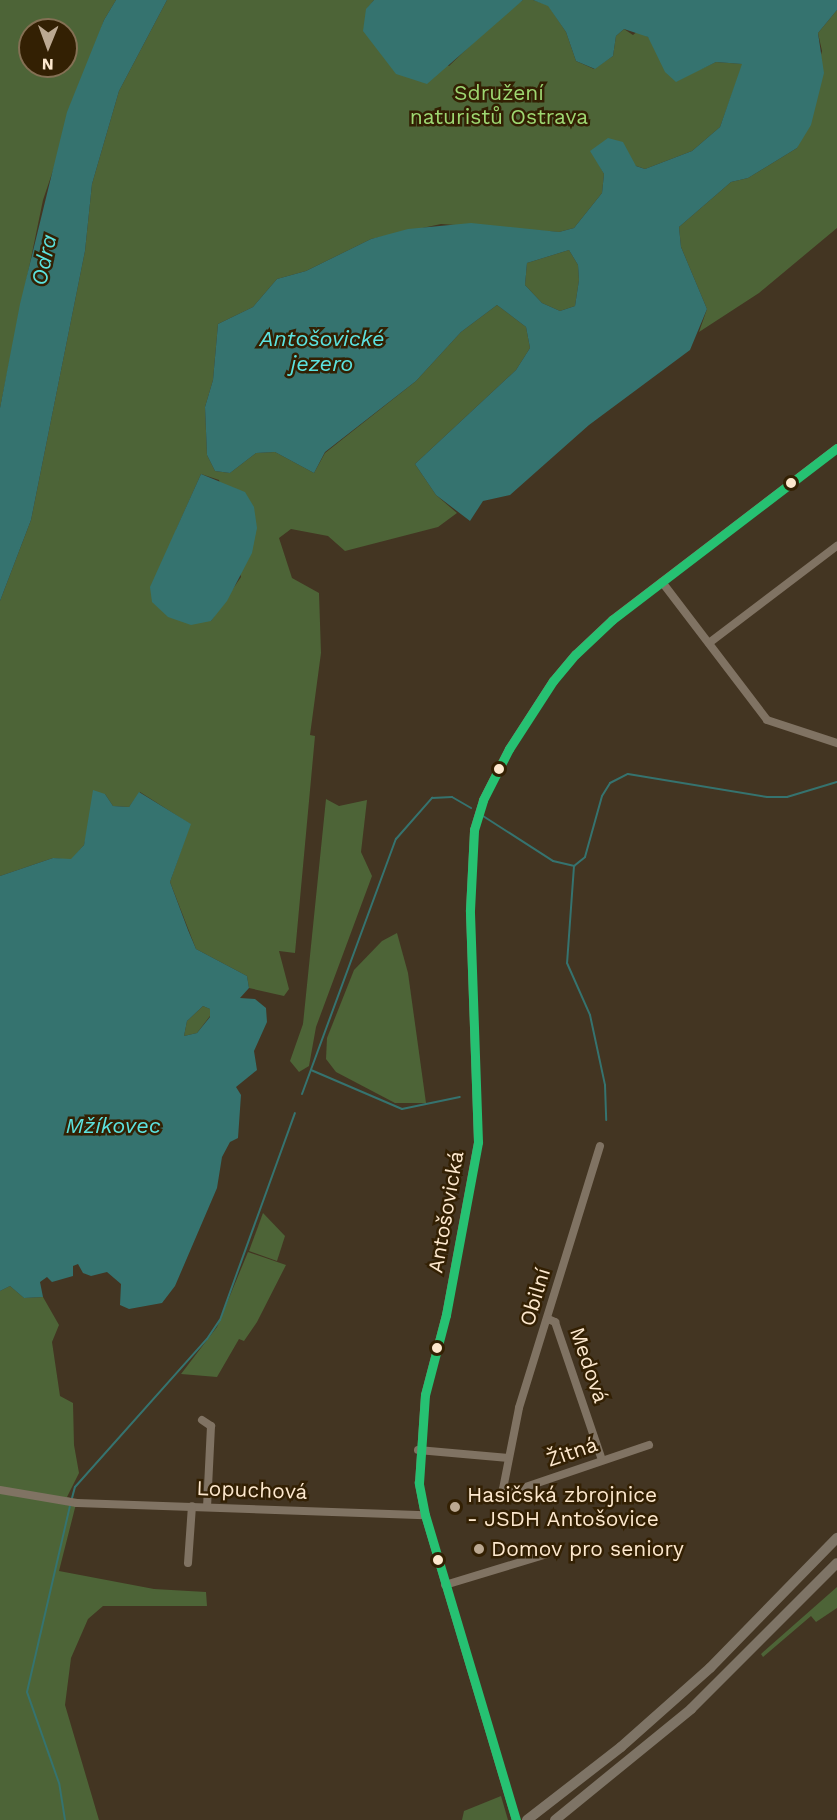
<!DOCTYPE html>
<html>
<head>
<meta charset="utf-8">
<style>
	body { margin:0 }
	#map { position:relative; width:837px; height:1820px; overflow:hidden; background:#433522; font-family:"Work Sans",sans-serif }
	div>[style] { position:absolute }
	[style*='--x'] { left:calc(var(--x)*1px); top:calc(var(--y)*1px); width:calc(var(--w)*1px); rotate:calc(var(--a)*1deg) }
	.green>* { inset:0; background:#4d6437 }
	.water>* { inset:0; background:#35736f }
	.stream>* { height:2px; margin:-1px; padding:0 1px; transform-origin:1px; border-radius:1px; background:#35736f }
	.minor>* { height:8px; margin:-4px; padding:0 4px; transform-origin:4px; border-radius:4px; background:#807363 }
	.highway>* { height:10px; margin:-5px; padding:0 5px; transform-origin:5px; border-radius:5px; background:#7e7466 }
	.bus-1>* { height:9px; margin:-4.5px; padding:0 4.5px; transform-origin:4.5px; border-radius:4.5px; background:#26c172 }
	.dots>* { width:16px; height:16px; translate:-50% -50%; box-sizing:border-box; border:3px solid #332003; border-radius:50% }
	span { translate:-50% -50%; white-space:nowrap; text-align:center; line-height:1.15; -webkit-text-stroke:5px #332003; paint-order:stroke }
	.park-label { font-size:21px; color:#9ed771 }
	.street-label { font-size:21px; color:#fde8ce }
	.poi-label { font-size:21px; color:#fde8ce }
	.left { translate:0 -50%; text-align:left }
	.water-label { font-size:22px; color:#5ce2df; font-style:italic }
	.north { position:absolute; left:18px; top:18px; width:60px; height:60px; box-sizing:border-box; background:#332003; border:2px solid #847054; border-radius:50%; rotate:181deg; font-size:16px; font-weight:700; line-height:24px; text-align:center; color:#fde8ce }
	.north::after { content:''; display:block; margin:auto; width:21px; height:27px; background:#bca992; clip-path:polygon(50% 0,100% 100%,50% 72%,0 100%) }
</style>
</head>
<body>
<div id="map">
	<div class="green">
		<i style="clip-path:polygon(evenodd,0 0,116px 0,104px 20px,43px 200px,0 408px,0 0,30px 30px,66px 30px,66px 66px,30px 66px,30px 30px)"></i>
		<i style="clip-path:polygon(evenodd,167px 0,374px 0,366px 10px,449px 66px,502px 15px,523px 0,533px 0,548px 5px,566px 32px,576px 61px,594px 69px,613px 56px,616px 36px,624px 29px,633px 35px,638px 31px,701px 69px,716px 62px,743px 64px,720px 127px,692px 151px,645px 169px,591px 150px,604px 174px,602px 193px,574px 228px,559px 232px,441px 224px,371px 239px,306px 271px,277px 279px,253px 307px,218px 324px,213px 380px,205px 407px,207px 455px,215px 471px,230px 473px,256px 453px,275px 452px,314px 473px,325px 453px,416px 381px,461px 332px,497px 305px,526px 327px,530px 348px,516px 370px,415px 464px,436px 495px,457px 513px,438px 527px,345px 551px,328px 536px,291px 529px,279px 538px,292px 578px,319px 593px,321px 653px,310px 735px,315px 736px,295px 953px,279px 951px,289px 989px,284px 996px,249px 988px,247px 976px,196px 949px,170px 882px,190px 824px,140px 792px,129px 807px,113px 806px,105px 794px,90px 822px,84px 845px,71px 860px,53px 858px,0 876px,0 601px,31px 520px,85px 251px,92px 184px,119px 91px,167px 0,201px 474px,219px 480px,241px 577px,211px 621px,176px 530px,201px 474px)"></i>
		<i style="clip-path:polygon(837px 10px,837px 228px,759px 293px,699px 332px,707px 309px,681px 247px,679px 227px,731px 182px,748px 178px,797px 148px,822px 51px,818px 33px)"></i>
		<i style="clip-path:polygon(569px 250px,578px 265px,579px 280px,575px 306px,560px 311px,542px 303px,525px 285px,527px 263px)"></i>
		<i style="clip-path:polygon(326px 799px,339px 806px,367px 800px,361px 852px,372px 876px,316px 1027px,309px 1066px,299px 1072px,290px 1061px,303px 1024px)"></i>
		<i style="clip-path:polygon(397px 933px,408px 973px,426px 1103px,395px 1103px,336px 1072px,326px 1059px,327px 1038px,354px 970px,382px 941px)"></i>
		<i style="clip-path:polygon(203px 1006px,210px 1009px,210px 1016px,197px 1033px,184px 1036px,187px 1021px)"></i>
		<i style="clip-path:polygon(263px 1213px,285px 1236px,277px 1261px,249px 1251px)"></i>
		<i style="clip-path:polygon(248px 1252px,286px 1265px,257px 1322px,244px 1341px,239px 1339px,217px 1377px,181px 1374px,217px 1327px)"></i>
		<i style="clip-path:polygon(10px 1286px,24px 1298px,43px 1297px,59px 1325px,52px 1342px,60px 1396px,73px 1403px,74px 1445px,79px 1473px,67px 1497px,77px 1500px,59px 1571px,154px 1589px,206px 1592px,207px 1606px,103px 1606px,88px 1619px,71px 1658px,65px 1705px,99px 1820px,0 1820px,0 1291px)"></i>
		<i style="clip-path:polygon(837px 1587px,837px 1608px,816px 1622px,811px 1616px,763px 1657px,761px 1654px)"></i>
		<i style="clip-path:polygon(501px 1796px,508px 1820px,462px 1820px,464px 1811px)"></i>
	</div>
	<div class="water">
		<i style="clip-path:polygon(116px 0,167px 0,119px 91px,92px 184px,85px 251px,31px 520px,0 601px,0 408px,20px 304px,67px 112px,104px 20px)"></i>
		<i style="clip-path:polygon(374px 0,523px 0,427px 84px,396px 74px,363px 31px,366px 9px)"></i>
		<i style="clip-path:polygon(evenodd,533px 0,837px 0,837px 10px,818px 33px,824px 73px,811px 125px,797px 148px,748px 178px,731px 182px,679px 227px,681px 247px,707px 309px,690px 350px,589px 425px,510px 495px,483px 501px,470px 521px,436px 495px,415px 464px,516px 370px,530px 348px,526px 327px,497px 305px,461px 332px,416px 381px,325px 452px,314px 473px,275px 452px,256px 453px,230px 473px,215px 471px,207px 455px,205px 407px,213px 380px,218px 324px,253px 307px,277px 279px,306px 271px,371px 239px,408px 229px,471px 223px,559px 232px,574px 228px,602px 193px,604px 174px,590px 151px,608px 138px,623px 142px,636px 166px,645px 169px,692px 151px,720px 127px,742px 64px,716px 62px,676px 82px,665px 72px,648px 37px,624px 29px,616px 36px,613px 56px,595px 69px,576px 61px,566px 32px,548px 6px,533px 0,569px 250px,578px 265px,579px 280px,575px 306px,560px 311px,542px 303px,525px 285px,527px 263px,569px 250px)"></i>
		<i style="clip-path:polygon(201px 474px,245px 492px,254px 507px,257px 528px,252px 553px,227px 601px,211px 621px,191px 625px,168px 617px,152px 602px,150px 587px)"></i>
		<i style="clip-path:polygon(evenodd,93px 790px,105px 794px,113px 806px,129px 807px,139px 792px,191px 824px,170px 882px,188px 930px,196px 949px,247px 976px,249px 988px,240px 998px,255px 999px,266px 1008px,267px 1022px,254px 1051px,257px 1070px,236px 1087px,241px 1095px,238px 1138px,230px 1142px,222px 1157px,217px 1188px,175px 1286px,162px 1303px,129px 1309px,120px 1305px,121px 1284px,107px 1272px,91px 1276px,83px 1273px,78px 1264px,73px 1266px,73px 1276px,52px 1282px,47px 1277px,40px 1282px,43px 1297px,24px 1298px,10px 1286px,0 1291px,0 876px,53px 858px,71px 859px,84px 845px,93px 790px,203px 1006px,210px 1009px,210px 1017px,197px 1033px,184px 1036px,187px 1021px,203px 1006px)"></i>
	</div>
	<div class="stream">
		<i style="--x:483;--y:816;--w:83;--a:32.7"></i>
		<i style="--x:553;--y:861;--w:22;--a:13"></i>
		<i style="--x:574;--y:866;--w:14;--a:-39"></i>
		<i style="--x:585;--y:857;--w:63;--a:-74.4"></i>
		<i style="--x:602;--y:796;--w:15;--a:-58"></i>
		<i style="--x:610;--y:783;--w:20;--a:-27"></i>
		<i style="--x:628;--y:774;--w:141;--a:9.4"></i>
		<i style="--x:767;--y:797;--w:20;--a:0"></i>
		<i style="--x:787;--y:797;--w:52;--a:-16.7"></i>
		<i style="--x:574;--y:866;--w:97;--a:94.1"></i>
		<i style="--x:567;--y:963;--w:57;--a:66.1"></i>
		<i style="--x:590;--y:1015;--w:72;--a:77.9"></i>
		<i style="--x:605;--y:1085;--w:35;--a:88"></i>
		<i style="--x:311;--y:1070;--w:99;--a:23.2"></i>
		<i style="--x:402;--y:1109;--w:59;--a:-11.7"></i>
		<i style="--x:302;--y:1094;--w:272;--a:-69.8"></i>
		<i style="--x:396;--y:839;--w:55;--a:-48.7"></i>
		<i style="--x:432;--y:798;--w:20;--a:-3"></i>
		<i style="--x:452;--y:797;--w:22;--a:30"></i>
		<i style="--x:72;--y:1498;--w:11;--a:-75"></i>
		<i style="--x:75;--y:1487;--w:198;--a:-48.3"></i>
		<i style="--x:207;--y:1339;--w:23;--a:-56"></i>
		<i style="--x:220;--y:1320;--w:220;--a:-70.1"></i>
		<i style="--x:65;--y:1820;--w:37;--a:-99"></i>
		<i style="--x:59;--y:1783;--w:96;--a:-109.4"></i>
		<i style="--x:27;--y:1692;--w:191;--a:-77"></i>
	</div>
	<div class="minor">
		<i style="--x:662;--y:582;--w:173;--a:52.7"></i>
		<i style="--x:767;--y:720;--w:74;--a:18.2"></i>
		<i style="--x:709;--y:643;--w:161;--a:-37.2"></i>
		<i style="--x:600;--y:1146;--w:274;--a:107.2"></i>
		<i style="--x:519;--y:1408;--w:83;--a:101.2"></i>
		<i style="--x:503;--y:1489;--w:6;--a:39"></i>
		<i style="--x:508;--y:1493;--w:149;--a:-18.8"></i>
		<i style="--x:548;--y:1319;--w:8;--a:23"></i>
		<i style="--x:555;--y:1322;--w:146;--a:71.2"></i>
		<i style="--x:202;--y:1420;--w:11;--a:34"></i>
		<i style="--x:211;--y:1426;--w:81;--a:92.8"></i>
		<i style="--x:418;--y:1450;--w:91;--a:5"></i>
		<i style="--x:0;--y:1490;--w:78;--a:9.6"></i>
		<i style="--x:77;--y:1503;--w:348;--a:2"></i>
		<i style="--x:188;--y:1563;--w:57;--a:-86"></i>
		<i style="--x:445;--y:1585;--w:107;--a:-16.9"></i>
		<i style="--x:516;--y:1820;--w:318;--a:-106.6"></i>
		<i style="--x:425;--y:1515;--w:33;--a:-101"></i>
		<i style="--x:419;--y:1483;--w:88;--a:-86.1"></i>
		<i style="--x:425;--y:1395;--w:83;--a:-75.3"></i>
		<i style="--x:446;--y:1315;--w:176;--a:-79.5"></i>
		<i style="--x:478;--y:1142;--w:232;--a:-92"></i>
		<i style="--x:470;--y:910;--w:80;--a:-87.1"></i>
		<i style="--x:474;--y:830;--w:31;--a:-73"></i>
		<i style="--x:483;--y:800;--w:57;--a:-63"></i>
		<i style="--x:509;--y:749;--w:81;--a:-57.1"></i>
		<i style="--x:553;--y:681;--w:35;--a:-50"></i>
		<i style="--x:576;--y:654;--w:50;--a:-43.4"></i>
		<i style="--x:612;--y:620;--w:283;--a:-37.4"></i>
	</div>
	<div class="highway">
		<i style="--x:527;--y:1820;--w:119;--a:-37.8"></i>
		<i style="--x:621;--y:1747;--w:119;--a:-41.6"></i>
		<i style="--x:710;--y:1668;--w:182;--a:-45.7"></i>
		<i style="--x:555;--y:1820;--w:176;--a:-39.2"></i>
		<i style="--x:691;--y:1709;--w:206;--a:-45"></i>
	</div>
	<div class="bus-1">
		<i style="--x:516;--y:1820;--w:318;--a:-106.6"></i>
		<i style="--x:425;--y:1515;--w:33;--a:-101"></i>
		<i style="--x:419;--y:1483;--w:88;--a:-86.1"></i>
		<i style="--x:425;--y:1395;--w:83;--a:-75.3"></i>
		<i style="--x:446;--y:1315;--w:176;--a:-79.5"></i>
		<i style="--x:478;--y:1142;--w:232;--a:-92"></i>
		<i style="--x:470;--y:910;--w:80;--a:-87.1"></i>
		<i style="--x:474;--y:830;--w:31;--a:-73"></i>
		<i style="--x:483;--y:800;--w:57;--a:-63"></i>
		<i style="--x:509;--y:749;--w:81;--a:-57.1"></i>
		<i style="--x:553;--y:681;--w:35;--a:-50"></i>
		<i style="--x:576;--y:654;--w:50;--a:-43.4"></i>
		<i style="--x:612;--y:620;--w:283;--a:-37.4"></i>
	</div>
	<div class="dots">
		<i style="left:791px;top:483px;background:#fde8ce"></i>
		<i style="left:499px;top:769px;background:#fde8ce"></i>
		<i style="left:437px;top:1348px;background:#fde8ce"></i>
		<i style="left:455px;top:1507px;background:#bca992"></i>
		<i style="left:479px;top:1549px;background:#bca992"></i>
		<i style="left:438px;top:1560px;background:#fde8ce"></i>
	</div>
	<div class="park-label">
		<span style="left:499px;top:105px">Sdružení<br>naturistů Ostrava</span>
	</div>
	<div class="street-label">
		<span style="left:446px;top:1212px;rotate:-80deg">Antošovická</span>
		<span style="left:535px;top:1297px;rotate:-73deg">Obilní</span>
		<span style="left:589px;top:1365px;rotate:71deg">Medová</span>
		<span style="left:572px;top:1452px;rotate:-19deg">Žitná</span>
		<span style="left:252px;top:1490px;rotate:2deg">Lopuchová</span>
	</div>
	<div class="poi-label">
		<span class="left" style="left:467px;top:1507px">Hasičská zbrojnice<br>- JSDH Antošovice</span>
		<span class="left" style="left:491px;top:1549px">Domov pro seniory</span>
	</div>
	<div class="water-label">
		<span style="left:44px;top:260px;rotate:-78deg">Odra</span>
		<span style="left:322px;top:351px">Antošovické<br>jezero</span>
		<span style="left:113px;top:1126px">Mžíkovec</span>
	</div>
	<div class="north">N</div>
</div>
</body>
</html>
